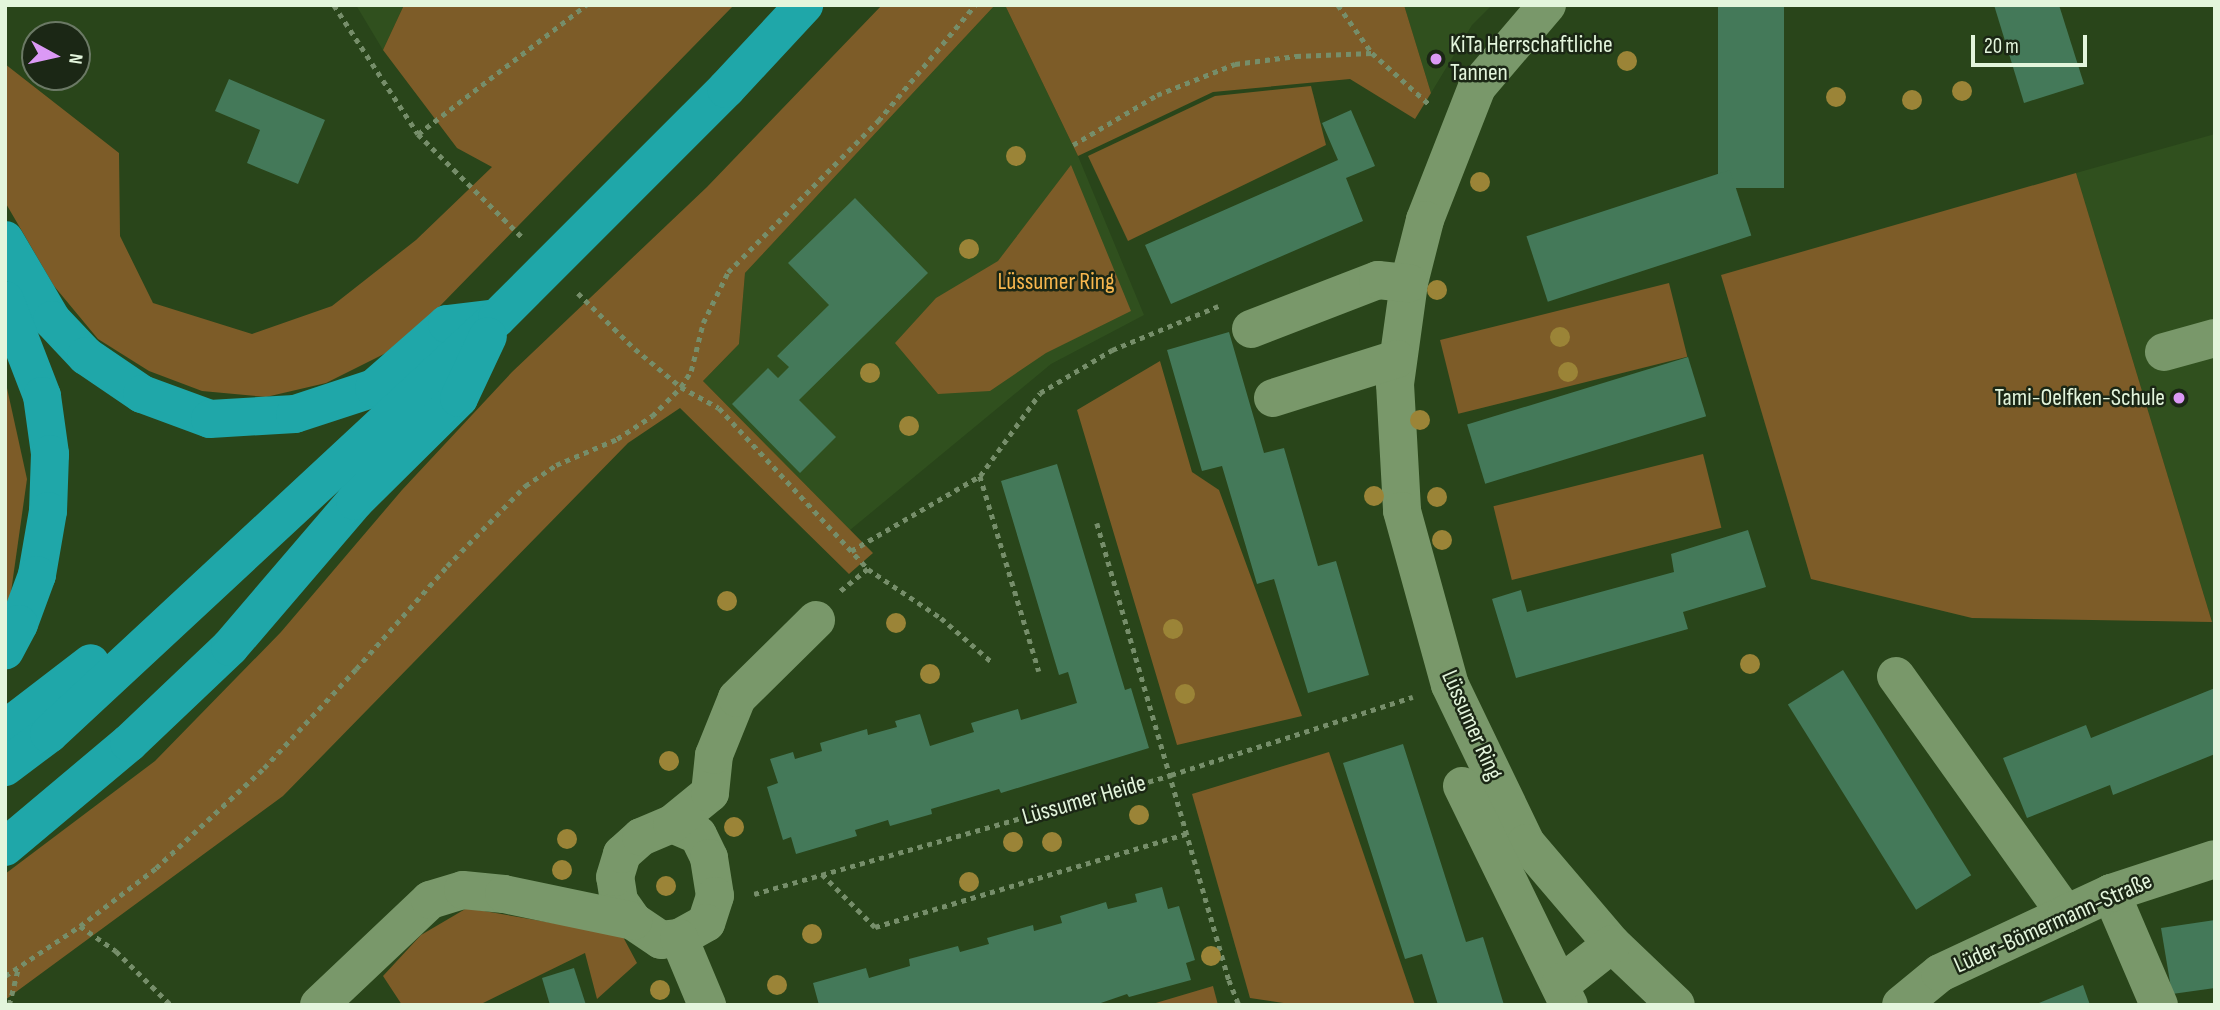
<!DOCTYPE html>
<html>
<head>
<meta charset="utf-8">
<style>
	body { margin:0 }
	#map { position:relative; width:2220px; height:1010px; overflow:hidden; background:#29451a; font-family:"Sofia Sans Condensed",sans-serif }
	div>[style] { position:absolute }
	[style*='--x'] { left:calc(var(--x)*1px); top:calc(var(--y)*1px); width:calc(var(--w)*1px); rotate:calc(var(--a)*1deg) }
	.built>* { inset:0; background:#30501e }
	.green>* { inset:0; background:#7d5c28; transform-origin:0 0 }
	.building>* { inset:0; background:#447959; transform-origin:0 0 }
	.path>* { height:4.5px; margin-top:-2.25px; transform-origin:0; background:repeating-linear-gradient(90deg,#768e6a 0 5px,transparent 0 10px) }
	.minor>* { height:38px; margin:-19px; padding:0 19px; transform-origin:19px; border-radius:19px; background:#79986a }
	.highway>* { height:38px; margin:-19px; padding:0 19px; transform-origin:19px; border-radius:19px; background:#1fa7a9 }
	.trees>* { width:20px; height:20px; margin:-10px; border-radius:50%; background:#9b8437 }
	.dots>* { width:19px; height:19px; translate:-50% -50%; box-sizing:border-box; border:4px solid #1b2715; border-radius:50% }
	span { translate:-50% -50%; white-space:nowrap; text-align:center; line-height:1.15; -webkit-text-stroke:5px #1b2715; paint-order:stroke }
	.poi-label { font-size:24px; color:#e3f5dc }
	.left { translate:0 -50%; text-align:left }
	.right { translate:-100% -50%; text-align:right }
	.park-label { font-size:24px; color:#f8b74e }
	.street-label { font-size:24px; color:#e3f5dc }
	.frame { position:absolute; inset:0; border:7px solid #e3f5dc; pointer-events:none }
	.north { position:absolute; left:21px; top:21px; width:70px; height:70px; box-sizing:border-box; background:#1b2715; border:2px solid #6b7965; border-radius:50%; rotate:98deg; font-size:19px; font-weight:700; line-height:28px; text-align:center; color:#e3f5dc }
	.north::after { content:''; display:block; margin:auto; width:24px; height:32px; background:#db99f5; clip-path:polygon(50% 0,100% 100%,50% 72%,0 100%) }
	.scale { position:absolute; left:1971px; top:35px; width:116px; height:32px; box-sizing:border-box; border:4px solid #e3f5dc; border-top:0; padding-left:9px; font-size:21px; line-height:24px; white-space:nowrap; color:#e3f5dc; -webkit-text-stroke:5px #1b2715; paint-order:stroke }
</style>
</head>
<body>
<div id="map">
	<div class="built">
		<i style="clip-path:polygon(356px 5px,404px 5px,383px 50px)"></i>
		<i style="clip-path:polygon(995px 5px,1005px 5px,1078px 156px,1144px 315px,1051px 364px,850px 530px,703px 381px,739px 344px,745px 273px)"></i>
		<i style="clip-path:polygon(1404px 5px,1492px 5px,1472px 25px,1431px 93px)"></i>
		<i style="clip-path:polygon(2215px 134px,2215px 622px,2212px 622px,2076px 173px)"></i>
	</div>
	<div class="green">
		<i style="clip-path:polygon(404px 5px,734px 5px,437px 309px,386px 353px,326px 383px,266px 397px,202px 391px,149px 371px,98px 339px,54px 286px,5px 202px,5px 64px,119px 153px,120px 236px,153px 303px,252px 334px,332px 306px,416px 240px,492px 167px,457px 148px,383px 50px)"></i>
		<i style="clip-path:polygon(882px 5px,995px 5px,745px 273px,739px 344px,703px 381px,873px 553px,849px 574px,680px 408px,628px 443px,283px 796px,5px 1000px,5px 874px,155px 761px,281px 632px,402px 490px,512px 372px,707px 187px)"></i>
		<i style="clip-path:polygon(1005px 5px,1404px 5px,1431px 93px,1415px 119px,1350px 79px,1213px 92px,1078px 156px)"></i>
		<i style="clip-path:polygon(1311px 86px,1326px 145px,1128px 241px,1088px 156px,1215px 96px)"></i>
		<i style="clip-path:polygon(1071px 165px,1131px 311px,1046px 353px,990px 391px,938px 394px,895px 343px,936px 298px,998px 261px)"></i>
		<i style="clip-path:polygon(2076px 173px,2212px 622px,1972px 618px,1811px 579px,1721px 275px)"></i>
		<i style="left:1669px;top:283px;width:76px;height:236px;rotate:76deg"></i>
		<i style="clip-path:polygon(1160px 361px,1192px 472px,1219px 490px,1302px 716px,1177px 745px,1077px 410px)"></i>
		<i style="clip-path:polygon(5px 379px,27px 479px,10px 599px,5px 608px)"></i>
		<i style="left:1703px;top:454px;width:76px;height:216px;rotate:76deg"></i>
		<i style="clip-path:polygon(1329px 752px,1415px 1005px,1297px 1005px,1250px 998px,1192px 794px)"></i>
		<i style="clip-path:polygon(467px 908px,622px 935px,637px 963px,597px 999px,585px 953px,479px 1005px,402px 1005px,383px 976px,421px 935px)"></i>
		<i style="clip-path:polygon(1213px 986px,1218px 1005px,1149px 1005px)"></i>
	</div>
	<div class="building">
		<i style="left:1718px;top:5px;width:66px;height:183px"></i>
		<i style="clip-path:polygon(1994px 5px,2059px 5px,2084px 84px,2024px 103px)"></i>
		<i style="clip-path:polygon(229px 79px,325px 120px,298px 184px,247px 163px,260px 130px,215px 111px)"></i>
		<i style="clip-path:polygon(1351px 110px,1375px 166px,1346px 178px,1363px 221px,1171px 304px,1145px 245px,1338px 160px,1322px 123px)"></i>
		<i style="left:1730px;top:170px;width:69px;height:214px;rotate:72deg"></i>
		<i style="clip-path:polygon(855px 198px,928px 273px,799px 400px,836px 437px,800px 473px,732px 404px,768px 368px,778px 378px,789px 367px,777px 356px,829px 305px,788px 263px)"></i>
		<i style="clip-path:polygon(1229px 332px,1264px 453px,1284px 448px,1318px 566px,1336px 561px,1369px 675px,1308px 693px,1274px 579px,1257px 584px,1222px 466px,1202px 471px,1167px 350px)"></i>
		<i style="left:1688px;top:357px;width:62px;height:231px;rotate:73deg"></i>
		<i style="clip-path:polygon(1057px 464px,1125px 690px,1131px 688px,1149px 748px,1001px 793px,999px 789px,931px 809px,932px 814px,890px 826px,888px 820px,862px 828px,855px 830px,857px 836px,796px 854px,791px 837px,783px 840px,767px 787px,778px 783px,770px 759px,793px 752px,795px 759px,822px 751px,820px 743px,867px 729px,868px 735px,897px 727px,895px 721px,920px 714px,930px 746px,974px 732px,971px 723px,1018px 709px,1021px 720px,1077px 703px,1068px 672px,1059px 675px,1001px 481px)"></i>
		<i style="clip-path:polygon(1748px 530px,1766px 587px,1683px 612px,1688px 629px,1516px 678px,1492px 599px,1521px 590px,1527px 612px,1674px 572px,1671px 554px)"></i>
		<i style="left:1843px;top:670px;width:242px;height:65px;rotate:58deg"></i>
		<i style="clip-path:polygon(2215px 688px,2215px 754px,2113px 795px,2110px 785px,2027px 818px,2003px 758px,2086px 725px,2091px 738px)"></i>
		<i style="clip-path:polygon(1403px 744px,1466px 942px,1483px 937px,1504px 1005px,1438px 1005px,1422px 954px,1405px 959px,1343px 763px)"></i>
		<i style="clip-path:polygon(1162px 887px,1168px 909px,1179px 906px,1195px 960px,1186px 963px,1191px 980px,1129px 997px,1127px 994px,1095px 1005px,819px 1005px,813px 983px,866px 968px,869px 978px,910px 966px,909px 959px,958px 946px,960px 952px,989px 944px,987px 938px,1033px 925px,1034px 931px,1062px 923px,1060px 916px,1106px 902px,1108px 909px,1137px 902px,1135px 894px)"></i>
		<i style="clip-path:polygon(2215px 920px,2215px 988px,2172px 994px,2161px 928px)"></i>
		<i style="clip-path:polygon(574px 968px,586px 1005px,550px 1005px,542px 978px)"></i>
		<i style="clip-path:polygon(2083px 985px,2090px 1005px,2034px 1005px)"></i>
	</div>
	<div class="path">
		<i style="--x:334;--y:5;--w:154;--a:56.9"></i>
		<i style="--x:418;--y:134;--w:146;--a:44.7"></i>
		<i style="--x:1338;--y:5;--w:59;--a:54.7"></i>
		<i style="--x:1372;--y:53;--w:79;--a:41.9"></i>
		<i style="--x:418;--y:134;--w:212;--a:-37.5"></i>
		<i style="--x:1073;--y:145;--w:98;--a:-30.8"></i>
		<i style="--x:1157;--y:95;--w:84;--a:-21.7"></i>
		<i style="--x:1235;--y:64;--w:62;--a:-7.5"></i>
		<i style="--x:1296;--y:56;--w:76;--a:-2.3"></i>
		<i style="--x:578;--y:293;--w:80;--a:44.5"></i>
		<i style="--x:635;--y:349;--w:60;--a:39.6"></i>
		<i style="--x:681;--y:387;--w:43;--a:28.9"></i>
		<i style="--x:719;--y:408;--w:219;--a:47.2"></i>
		<i style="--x:868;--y:569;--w:36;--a:141"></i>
		<i style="--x:980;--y:476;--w:204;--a:73.2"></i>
		<i style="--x:1097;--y:523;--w:476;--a:73.9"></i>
		<i style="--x:1229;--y:980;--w:27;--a:68"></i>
		<i style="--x:851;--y:551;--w:149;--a:-30.2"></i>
		<i style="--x:980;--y:476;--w:102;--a:-54.1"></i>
		<i style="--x:1040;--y:393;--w:84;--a:-30.8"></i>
		<i style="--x:1112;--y:350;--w:115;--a:-22.5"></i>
		<i style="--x:868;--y:569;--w:88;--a:33.9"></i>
		<i style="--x:941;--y:618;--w:69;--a:40.9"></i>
		<i style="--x:822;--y:874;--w:75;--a:45"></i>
		<i style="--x:875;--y:927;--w:327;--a:-16.7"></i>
		<i style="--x:754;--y:894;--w:434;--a:-15.9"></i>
		<i style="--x:1171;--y:775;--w:254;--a:-17.9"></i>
		<i style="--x:80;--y:926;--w:44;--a:34.8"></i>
		<i style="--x:116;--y:951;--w:77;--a:44.5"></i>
		<i style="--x:5;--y:976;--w:90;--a:-33.7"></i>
		<i style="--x:80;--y:926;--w:96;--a:-37.3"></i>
		<i style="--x:156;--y:868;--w:147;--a:-42.8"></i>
		<i style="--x:264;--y:768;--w:135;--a:-47.1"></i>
		<i style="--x:356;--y:669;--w:137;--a:-48.5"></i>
		<i style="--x:447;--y:566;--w:112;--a:-45.7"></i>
		<i style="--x:525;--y:486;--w:37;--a:-34"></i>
		<i style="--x:556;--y:465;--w:66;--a:-23.1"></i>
		<i style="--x:617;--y:439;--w:42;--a:-33.3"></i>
		<i style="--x:652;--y:416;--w:41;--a:-45"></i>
		<i style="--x:681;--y:387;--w:19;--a:-58"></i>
		<i style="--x:691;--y:371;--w:49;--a:-76"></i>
		<i style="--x:703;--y:323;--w:57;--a:-63.9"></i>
		<i style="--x:728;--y:272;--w:213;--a:-45.2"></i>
		<i style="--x:878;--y:121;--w:151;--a:-50.1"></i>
		<i style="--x:9;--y:1005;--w:38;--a:-76"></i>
	</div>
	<div class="minor">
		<i style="--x:1547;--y:5;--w:108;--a:130.5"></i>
		<i style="--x:1477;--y:87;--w:143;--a:111.4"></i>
		<i style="--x:1425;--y:220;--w:65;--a:104.3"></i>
		<i style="--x:1409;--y:283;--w:102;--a:97.9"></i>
		<i style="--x:1395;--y:384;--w:127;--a:86.8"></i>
		<i style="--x:1402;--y:511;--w:180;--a:74.6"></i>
		<i style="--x:1450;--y:685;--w:175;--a:64.3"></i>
		<i style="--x:1526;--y:843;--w:133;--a:49.6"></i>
		<i style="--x:1612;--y:944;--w:88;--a:43.6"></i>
		<i style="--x:1251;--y:329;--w:136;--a:-21.1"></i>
		<i style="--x:1378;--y:280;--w:31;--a:6"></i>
		<i style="--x:2164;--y:352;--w:53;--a:-15.4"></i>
		<i style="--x:1273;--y:398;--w:130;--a:-17.5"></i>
		<i style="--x:1896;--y:676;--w:292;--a:54.5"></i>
		<i style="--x:1462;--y:786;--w:244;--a:64"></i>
		<i style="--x:672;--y:824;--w:28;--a:23"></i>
		<i style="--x:698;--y:835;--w:25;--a:64"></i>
		<i style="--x:709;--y:858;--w:38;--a:81"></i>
		<i style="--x:715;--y:896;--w:28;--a:108"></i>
		<i style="--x:706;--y:923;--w:31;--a:151"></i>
		<i style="--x:679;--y:938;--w:18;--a:174"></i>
		<i style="--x:661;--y:940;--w:34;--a:-146"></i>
		<i style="--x:633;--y:921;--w:24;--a:-125"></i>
		<i style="--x:619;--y:901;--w:24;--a:-99"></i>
		<i style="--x:615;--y:877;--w:24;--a:-73"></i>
		<i style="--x:622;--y:854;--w:25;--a:-42"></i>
		<i style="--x:641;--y:837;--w:34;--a:-23"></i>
		<i style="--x:672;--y:824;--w:49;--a:-39.2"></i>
		<i style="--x:710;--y:793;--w:38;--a:-84"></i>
		<i style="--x:714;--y:755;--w:61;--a:-68"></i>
		<i style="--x:737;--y:698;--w:111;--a:-44.6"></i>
		<i style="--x:2111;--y:893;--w:122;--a:66.8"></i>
		<i style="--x:679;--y:938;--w:73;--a:67.3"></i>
		<i style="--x:1560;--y:985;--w:66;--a:-38.3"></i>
		<i style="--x:319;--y:1005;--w:153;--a:-43.4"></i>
		<i style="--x:430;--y:900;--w:34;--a:-17"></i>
		<i style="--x:463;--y:890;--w:41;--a:5.6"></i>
		<i style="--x:504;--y:894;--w:132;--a:11.8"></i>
		<i style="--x:1901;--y:1005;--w:50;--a:-39.4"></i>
		<i style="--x:1940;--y:973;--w:139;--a:-25.1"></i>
		<i style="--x:2066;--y:914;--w:50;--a:-25"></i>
		<i style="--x:2111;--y:893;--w:109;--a:-18.1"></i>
	</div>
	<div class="highway">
		<i style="--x:5;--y:240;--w:93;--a:59.6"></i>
		<i style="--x:52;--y:320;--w:50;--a:46.6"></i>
		<i style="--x:86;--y:356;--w:68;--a:34.2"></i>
		<i style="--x:142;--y:394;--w:72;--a:20.2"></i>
		<i style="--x:210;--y:419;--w:85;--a:-3.4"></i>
		<i style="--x:295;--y:414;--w:83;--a:-18.2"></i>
		<i style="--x:374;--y:388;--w:97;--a:-41.2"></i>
		<i style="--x:447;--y:324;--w:50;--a:-6.8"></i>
		<i style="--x:5;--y:300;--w:103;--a:68.9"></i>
		<i style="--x:42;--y:396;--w:59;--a:82.1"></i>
		<i style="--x:50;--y:454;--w:57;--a:92"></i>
		<i style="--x:48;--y:511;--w:65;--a:99.8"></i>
		<i style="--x:37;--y:575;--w:52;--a:110.2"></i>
		<i style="--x:19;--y:624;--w:30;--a:118"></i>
		<i style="--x:5;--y:729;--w:108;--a:-37.5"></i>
		<i style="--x:5;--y:767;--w:55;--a:-36.9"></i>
		<i style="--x:49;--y:734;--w:611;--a:-42.88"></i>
		<i style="--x:497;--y:318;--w:324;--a:-45"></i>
		<i style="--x:726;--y:89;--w:115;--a:-47.1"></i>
		<i style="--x:5;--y:847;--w:162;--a:-40"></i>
		<i style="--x:129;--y:743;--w:139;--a:-43.5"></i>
		<i style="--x:230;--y:647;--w:192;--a:-49.4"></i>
		<i style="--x:355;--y:501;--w:146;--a:-44.7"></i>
		<i style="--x:459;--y:398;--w:68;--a:-64.9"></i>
	</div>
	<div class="trees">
		<i style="left:1627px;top:61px"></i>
		<i style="left:1962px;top:91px"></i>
		<i style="left:1836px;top:97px"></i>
		<i style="left:1912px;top:100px"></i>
		<i style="left:1016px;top:156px"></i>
		<i style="left:1480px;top:182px"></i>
		<i style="left:969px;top:249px"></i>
		<i style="left:1437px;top:290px"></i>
		<i style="left:1560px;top:337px"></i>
		<i style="left:1568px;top:372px"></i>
		<i style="left:870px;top:373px"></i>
		<i style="left:1420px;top:420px"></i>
		<i style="left:909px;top:426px"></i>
		<i style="left:1374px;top:496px"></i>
		<i style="left:1437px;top:497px"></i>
		<i style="left:1442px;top:540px"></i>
		<i style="left:727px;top:601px"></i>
		<i style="left:896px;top:623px"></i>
		<i style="left:1173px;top:629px"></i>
		<i style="left:1750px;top:664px"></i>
		<i style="left:930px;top:674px"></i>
		<i style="left:1185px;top:694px"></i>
		<i style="left:669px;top:761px"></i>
		<i style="left:1139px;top:815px"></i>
		<i style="left:734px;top:827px"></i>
		<i style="left:567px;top:839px"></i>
		<i style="left:1013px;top:842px"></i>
		<i style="left:1052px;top:842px"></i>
		<i style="left:562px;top:870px"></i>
		<i style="left:969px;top:882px"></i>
		<i style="left:666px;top:886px"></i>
		<i style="left:812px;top:934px"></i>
		<i style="left:1211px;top:956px"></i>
		<i style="left:777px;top:985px"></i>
		<i style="left:660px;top:990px"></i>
	</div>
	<div class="dots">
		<i style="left:1436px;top:59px;background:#db99f5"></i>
		<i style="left:2179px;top:398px;background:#db99f5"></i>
	</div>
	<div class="poi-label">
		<span class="left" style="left:1450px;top:59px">KiTa Herrschaftliche<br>Tannen</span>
		<span class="right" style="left:2165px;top:398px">Tami-Oelfken-Schule</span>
	</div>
	<div class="park-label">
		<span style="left:1056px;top:282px">Lüssumer Ring</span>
	</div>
	<div class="street-label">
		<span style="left:1472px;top:725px;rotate:66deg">Lüssumer Ring</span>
		<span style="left:1084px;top:800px;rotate:-16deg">Lüssumer Heide</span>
		<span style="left:2053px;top:923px;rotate:-24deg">Lüder-Bömermann-Straße</span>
	</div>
	<div class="frame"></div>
	<div class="north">N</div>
	<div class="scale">20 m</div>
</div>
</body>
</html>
